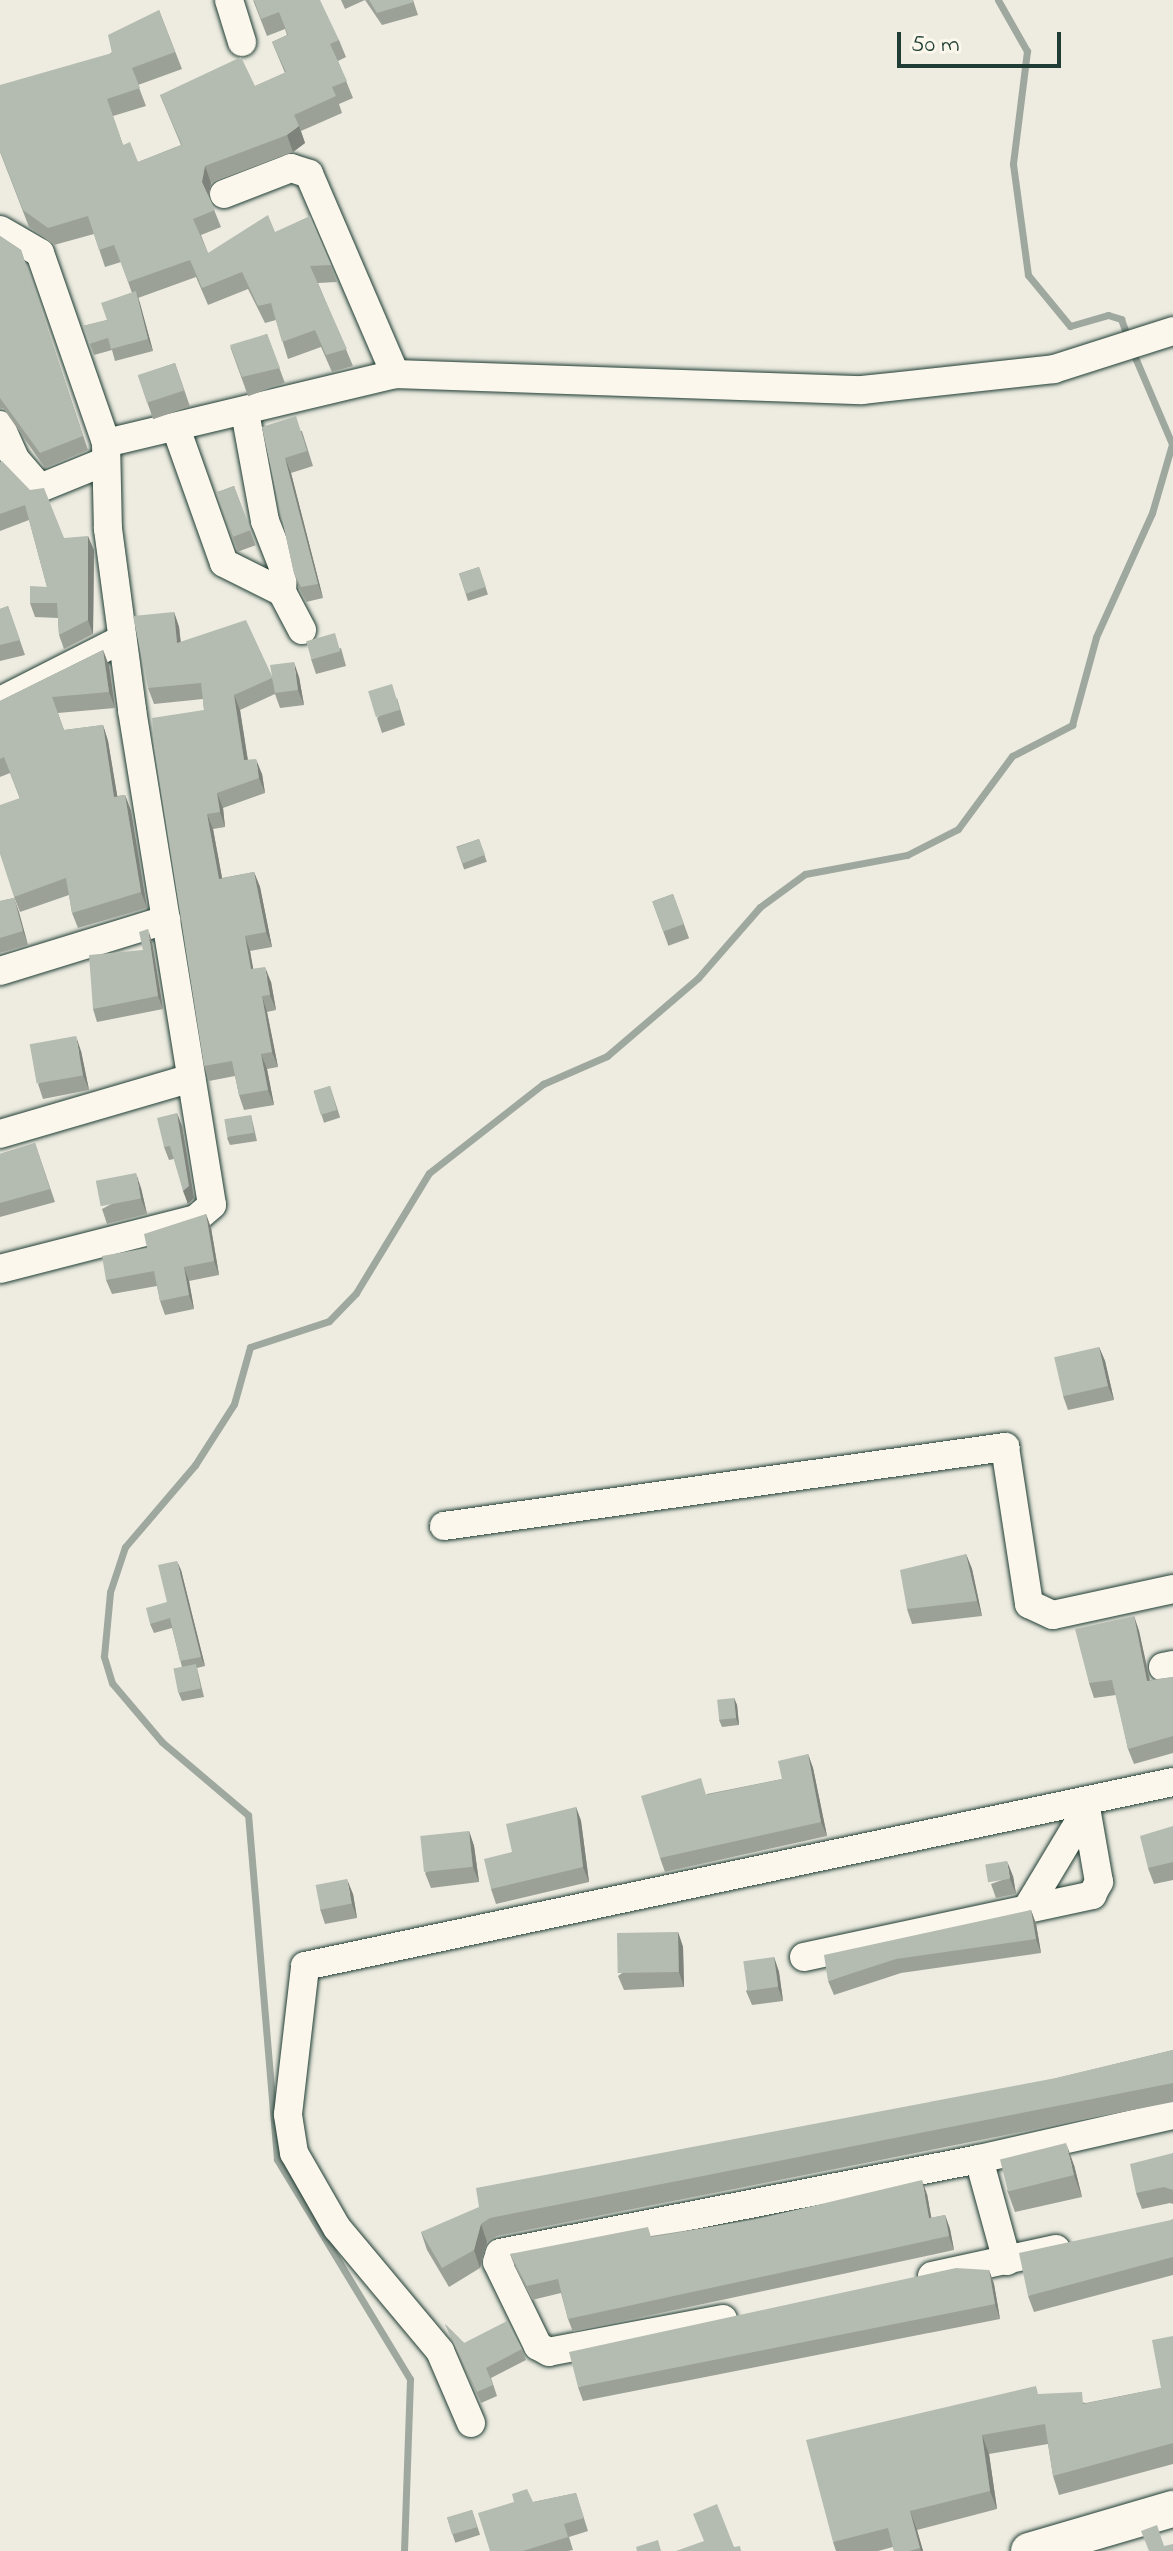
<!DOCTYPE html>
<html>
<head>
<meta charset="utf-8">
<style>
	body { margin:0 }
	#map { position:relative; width:1173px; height:2551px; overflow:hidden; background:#eeece1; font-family:"Indie Flower",sans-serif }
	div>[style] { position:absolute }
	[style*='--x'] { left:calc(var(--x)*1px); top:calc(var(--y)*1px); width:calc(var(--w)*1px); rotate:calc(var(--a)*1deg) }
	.stream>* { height:7px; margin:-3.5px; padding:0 3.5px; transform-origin:3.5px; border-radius:3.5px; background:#9fa89f }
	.roads { filter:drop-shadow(0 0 2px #1f3d34) drop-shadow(0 0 2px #1f3d34) }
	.minor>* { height:28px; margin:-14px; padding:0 14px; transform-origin:14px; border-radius:14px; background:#fbf7ec }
	.major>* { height:36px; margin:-18px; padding:0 18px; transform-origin:18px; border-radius:18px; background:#fbf7ec }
	.wall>* { inset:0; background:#9ba197; transform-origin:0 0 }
	.shaded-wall>* { inset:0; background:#7e837b }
	.building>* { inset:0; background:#b4bbb0; transform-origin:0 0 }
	span { translate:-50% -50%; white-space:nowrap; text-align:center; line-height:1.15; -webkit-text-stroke:6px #fbf7ec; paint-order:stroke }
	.scale { position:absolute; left:897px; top:32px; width:164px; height:36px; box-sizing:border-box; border:4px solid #1f3d34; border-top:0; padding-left:10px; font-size:24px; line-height:28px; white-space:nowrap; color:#1f3d34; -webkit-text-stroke:6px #fbf7ec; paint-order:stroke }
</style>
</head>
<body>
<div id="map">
	<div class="stream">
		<i style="--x:998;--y:0;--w:59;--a:60.4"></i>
		<i style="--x:1027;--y:51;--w:114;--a:97.1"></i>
		<i style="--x:1013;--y:164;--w:112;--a:82.3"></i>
		<i style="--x:1028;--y:275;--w:66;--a:50.5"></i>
		<i style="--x:1070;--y:326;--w:40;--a:-16"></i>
		<i style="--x:1108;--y:315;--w:14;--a:17"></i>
		<i style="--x:1121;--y:319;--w:20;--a:70"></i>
		<i style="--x:404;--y:2551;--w:172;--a:-88"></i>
		<i style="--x:410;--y:2379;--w:257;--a:-121.2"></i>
		<i style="--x:277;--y:2159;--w:345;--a:-94.8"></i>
		<i style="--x:248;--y:1815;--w:113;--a:-139.7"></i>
		<i style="--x:162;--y:1742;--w:77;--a:-130.3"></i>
		<i style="--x:112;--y:1683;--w:28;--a:-107"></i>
		<i style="--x:104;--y:1656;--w:64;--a:-84.6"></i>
		<i style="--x:110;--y:1592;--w:47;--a:-71.6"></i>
		<i style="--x:125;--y:1547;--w:108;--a:-49.5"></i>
		<i style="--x:195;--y:1465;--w:72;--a:-57.4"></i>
		<i style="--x:234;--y:1404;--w:59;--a:-74.3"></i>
		<i style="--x:250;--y:1347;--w:83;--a:-18.2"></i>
		<i style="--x:329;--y:1321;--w:39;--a:-46"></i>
		<i style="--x:356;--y:1293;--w:140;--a:-58.7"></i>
		<i style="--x:429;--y:1173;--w:145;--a:-38"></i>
		<i style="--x:543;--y:1084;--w:70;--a:-23.6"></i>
		<i style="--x:607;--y:1056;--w:120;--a:-40.6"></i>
		<i style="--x:698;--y:978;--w:94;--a:-48.9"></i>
		<i style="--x:760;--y:907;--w:56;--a:-36.3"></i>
		<i style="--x:805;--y:874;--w:104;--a:-10.6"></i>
		<i style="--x:907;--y:855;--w:57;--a:-27"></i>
		<i style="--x:958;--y:829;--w:91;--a:-53.5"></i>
		<i style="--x:1012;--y:756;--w:68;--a:-27.3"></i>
		<i style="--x:1072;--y:725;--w:91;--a:-74.7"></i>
		<i style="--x:1096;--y:637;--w:136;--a:-65.7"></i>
		<i style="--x:1152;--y:513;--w:72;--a:-73.8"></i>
		<i style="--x:1172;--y:444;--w:102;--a:-113.1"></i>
	</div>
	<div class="roads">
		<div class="minor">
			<i style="--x:229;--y:0;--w:44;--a:72.8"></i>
			<i style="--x:224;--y:194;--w:72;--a:-21.2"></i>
			<i style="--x:291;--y:168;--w:19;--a:18"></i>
			<i style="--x:309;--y:174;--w:218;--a:66.7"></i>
			<i style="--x:0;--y:230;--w:46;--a:29.9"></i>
			<i style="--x:40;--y:253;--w:201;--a:70.8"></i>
			<i style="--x:106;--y:443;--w:86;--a:88.7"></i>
			<i style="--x:108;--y:529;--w:183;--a:82.4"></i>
			<i style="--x:132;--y:710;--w:501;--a:80.82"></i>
			<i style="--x:212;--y:1205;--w:21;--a:139"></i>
			<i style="--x:196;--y:1219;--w:202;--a:165.7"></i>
			<i style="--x:245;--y:412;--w:111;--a:79.6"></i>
			<i style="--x:265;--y:521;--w:49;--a:68.6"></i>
			<i style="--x:283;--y:567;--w:25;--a:92"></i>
			<i style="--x:282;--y:592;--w:43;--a:62.2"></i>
			<i style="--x:0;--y:425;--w:37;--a:66"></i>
			<i style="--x:15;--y:459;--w:38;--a:49"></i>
			<i style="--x:40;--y:488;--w:71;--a:-22.2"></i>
			<i style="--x:177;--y:431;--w:140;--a:70.4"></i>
			<i style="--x:224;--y:563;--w:65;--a:26.6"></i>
			<i style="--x:106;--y:443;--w:297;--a:-13.4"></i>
			<i style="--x:395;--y:374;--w:467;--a:2"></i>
			<i style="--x:862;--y:390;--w:193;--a:-6.2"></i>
			<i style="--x:1054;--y:369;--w:125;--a:-17.7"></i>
			<i style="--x:0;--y:701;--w:137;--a:-26.9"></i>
			<i style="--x:0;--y:971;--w:174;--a:-17.1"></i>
			<i style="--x:0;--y:1134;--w:199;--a:-16.3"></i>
			<i style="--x:444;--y:1526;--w:567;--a:-8.02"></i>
			<i style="--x:1005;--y:1447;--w:159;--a:81.3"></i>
			<i style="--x:1029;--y:1604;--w:26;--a:25"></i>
			<i style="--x:1053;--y:1615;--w:123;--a:-12.2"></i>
			<i style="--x:1163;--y:1667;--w:10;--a:-11"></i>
			<i style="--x:1026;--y:1910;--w:117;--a:-59"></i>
			<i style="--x:804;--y:1957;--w:295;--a:-12.1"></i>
			<i style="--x:1092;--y:1895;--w:15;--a:-62"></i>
			<i style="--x:1099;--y:1882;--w:81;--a:-99.9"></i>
			<i style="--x:1007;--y:2261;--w:106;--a:-105.4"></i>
			<i style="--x:979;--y:2159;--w:199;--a:-12.8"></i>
			<i style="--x:932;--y:2276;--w:127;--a:-12.3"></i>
			<i style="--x:723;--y:2319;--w:177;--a:169.3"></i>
			<i style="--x:549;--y:2352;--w:13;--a:-151"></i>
			<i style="--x:538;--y:2346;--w:93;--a:-116"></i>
			<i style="--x:497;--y:2262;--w:9;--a:-72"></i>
			<i style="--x:500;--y:2253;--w:488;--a:-11.1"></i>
			<i style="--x:471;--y:2423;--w:78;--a:-113.3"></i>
			<i style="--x:440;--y:2351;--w:160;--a:-129.9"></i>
			<i style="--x:337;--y:2228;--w:86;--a:-119.8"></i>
			<i style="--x:294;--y:2153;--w:39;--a:-99"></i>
			<i style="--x:288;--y:2114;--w:149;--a:-83.4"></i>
			<i style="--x:305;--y:1966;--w:887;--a:-11.97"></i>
		</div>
		<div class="major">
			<i style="--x:1029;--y:2551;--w:150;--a:-16.3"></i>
		</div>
	</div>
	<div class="wall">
		<i style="clip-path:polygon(253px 0,339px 40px,346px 57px,338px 61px,353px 98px,339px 104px,342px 113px,301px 131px,305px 143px,293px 152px,211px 183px,209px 197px,221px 227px,201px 235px,208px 253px,275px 232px,331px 265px,337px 282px,318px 283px,353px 366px,332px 372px,321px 347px,288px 359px,276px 320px,265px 323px,248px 289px,208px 305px,196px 277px,138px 298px,153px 351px,115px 361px,112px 350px,94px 355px,83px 326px,107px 320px,132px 293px,121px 262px,105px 267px,94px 234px,54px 245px,29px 227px,0 152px,159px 10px,182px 69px,138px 85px,146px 106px,113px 116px,123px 145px,138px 162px,181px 145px,160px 95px,255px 86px,285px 73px,272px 42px,287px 35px,285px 29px,267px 36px)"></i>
		<i style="clip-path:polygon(341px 0,365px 0,345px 9px)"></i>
		<i style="clip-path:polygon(365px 0,413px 0,418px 15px,382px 25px)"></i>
		<i style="clip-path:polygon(0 236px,21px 250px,88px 450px,45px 468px,3px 408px,0 409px)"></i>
		<i style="left:267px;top:334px;width:52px;height:39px;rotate:70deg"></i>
		<i style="left:175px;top:363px;width:46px;height:39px;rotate:71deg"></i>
		<i style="clip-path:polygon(262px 427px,302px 431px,313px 466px,291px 473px,323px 598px,306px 602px,299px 588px,294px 573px)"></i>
		<i style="clip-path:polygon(0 462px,64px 538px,94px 550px,93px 634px,64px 649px,59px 635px,58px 618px,35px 617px,30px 603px,47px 587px,29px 520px,0 531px)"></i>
		<i style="left:234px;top:486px;width:63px;height:19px;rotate:70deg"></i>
		<i style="left:479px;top:567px;width:29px;height:21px;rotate:72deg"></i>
		<i style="clip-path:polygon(8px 606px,25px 655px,0 661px,0 609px)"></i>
		<i style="clip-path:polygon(174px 612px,179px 627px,181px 642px,272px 676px,299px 677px,304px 705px,280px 708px,275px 694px,240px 710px,248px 760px,262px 774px,265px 793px,223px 808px,225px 827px,213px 829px,222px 878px,254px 872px,260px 887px,272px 947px,250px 951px,253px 969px,271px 982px,276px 1010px,267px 1012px,278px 1067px,267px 1069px,274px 1105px,244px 1110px,239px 1095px,235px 1076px,209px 1081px,204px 1066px,204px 710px,203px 699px,154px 704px,148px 688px)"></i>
		<i style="clip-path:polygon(341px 648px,346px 666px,316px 674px,311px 659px)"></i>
		<i style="clip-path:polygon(103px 650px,109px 666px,115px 708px,58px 713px,64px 730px,103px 725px,108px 741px,117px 796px,125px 795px,131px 811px,147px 908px,78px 928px,72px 913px,69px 895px,20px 912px,14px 897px,20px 799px,10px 773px,0 777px,0 701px)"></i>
		<i style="clip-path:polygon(397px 698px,405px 725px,382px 733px,377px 718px)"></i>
		<i style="left:479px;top:839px;width:24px;height:24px;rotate:71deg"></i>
		<i style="left:673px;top:894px;width:47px;height:22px;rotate:70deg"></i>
		<i style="clip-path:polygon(14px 898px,28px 945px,0 953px,0 901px)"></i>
		<i style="clip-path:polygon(152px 942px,163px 1009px,97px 1022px,93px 1009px,143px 950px)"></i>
		<i style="clip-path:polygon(81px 1051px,89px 1090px,43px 1099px,38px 1084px)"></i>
		<i style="left:330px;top:1086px;width:33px;height:17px;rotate:72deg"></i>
		<i style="clip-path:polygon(251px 1115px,257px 1141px,230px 1145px,227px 1138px)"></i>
		<i style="clip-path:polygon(182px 1126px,194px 1198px,188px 1204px,174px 1159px,169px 1160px,164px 1147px)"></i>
		<i style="clip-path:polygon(35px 1143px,55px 1202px,0 1217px,0 1154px)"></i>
		<i style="clip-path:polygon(141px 1188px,147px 1214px,107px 1224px,102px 1209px)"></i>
		<i style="clip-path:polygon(206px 1214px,211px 1228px,219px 1275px,189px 1281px,194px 1309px,165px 1315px,160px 1301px,157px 1286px,112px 1294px,106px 1280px,147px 1248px)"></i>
		<i style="clip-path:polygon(1099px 1347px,1105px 1361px,1114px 1400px,1068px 1410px,1063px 1396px)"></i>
		<i style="clip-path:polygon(966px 1554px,972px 1569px,982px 1616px,912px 1624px,907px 1609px)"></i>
		<i style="clip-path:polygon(181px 1570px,205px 1666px,197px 1668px,204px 1697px,182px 1701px,179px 1694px,182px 1667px,172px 1628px,154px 1633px,150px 1624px,167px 1602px)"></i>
		<i style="clip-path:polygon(1134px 1616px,1139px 1631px,1150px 1680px,1173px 1677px,1173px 1753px,1134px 1764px,1128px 1749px,1116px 1695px,1094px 1698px,1089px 1683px)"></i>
		<i style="clip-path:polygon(734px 1698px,737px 1705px,739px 1725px,722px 1727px,719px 1720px)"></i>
		<i style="clip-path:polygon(808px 1754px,813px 1768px,827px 1836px,665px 1872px,660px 1858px,707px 1794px,782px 1779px)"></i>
		<i style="clip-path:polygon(576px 1807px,581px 1821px,589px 1882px,496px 1904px,491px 1889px,512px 1852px)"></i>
		<i style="clip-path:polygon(1173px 1826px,1173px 1880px,1154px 1884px,1148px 1868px)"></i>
		<i style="clip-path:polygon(469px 1831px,474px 1846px,479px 1882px,431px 1888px,425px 1873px)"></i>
		<i style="clip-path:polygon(1013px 1876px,1016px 1894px,996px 1898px,991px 1884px)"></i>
		<i style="clip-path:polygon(353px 1894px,357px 1918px,325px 1924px,320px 1909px)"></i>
		<i style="clip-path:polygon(1031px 1910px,1036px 1924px,1041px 1953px,901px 1973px,834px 1995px,828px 1981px)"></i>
		<i style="clip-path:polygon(678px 1932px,683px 1947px,684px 1987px,624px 1990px,618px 1976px)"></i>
		<i style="clip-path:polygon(774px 1957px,779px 1972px,783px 2001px,752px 2005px,746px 1991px)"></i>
		<i style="clip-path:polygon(1173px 2050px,1173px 2102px,497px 2236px,487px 2242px,480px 2268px,449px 2287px,427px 2250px,421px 2232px)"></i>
		<i style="clip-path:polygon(1173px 2153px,1173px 2204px,1170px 2203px,1142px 2209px,1136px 2193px)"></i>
		<i style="clip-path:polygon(1074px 2165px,1082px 2197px,1015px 2212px,1007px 2190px)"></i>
		<i style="clip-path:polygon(927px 2194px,931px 2218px,945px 2215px,950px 2229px,954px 2250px,573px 2332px,568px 2319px,561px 2293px,532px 2300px,515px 2267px,510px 2254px,651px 2236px)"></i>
		<i style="clip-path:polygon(1173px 2219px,1173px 2275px,1034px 2312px,1028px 2296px)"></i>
		<i style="clip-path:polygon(989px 2270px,994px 2284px,1000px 2319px,583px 2401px,578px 2387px)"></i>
		<i style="clip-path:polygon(445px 2324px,464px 2343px,522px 2349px,526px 2360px,491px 2378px,497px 2396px,481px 2403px)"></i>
		<i style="clip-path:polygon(1173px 2336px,1173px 2464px,1059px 2495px,1053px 2476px,1048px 2444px,989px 2454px,997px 2509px,917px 2530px,923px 2551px,894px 2551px,893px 2547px,878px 2551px,836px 2551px,833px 2542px,1039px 2394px,1086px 2403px,1161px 2388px)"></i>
		<i style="clip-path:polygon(576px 2493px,588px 2531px,569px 2537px,573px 2550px,568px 2551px,490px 2551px,533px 2502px)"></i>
		<i style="left:472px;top:2510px;width:26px;height:26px;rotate:72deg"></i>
	</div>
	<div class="shaded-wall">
		<i style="clip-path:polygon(299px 126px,305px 143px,293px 152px,287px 135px)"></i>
		<i style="clip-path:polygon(205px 166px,211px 183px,208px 199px,202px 182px)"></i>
		<i style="clip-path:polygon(136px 291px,140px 303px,153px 351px,148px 339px)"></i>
		<i style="clip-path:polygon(285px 458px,291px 473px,323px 598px,318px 584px)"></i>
		<i style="clip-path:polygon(88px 536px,94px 550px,93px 634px,88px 620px)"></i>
		<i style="clip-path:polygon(174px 612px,179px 627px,182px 658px,177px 643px)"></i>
		<i style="clip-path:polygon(103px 650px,109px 666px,115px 708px,109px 692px)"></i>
		<i style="clip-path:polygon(294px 662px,299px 677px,304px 705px,298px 690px)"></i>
		<i style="clip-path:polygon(234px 695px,240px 710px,250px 775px,244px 760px)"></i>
		<i style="clip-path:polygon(103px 725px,108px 741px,120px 812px,114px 797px)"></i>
		<i style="clip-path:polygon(256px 759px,262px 774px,265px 793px,259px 778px)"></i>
		<i style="clip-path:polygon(217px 793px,223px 808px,225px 827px,220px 812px)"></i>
		<i style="clip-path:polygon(125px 795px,131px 811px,147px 908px,141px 892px)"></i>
		<i style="clip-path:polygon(207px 814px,213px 829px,225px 894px,219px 879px)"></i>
		<i style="clip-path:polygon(254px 872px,260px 887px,272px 947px,266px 932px)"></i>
		<i style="clip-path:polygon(14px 898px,19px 912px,28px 945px,23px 931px)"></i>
		<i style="clip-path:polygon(148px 929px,152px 942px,163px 1009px,158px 996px)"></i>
		<i style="clip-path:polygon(245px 936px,250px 951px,256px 984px,251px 969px)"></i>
		<i style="clip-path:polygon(265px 967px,271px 982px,276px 1010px,270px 995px)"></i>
		<i style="clip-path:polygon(262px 996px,267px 1012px,278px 1067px,272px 1052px)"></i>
		<i style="clip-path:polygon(76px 1036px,81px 1051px,89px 1090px,83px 1075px)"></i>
		<i style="clip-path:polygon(261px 1054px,267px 1069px,274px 1105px,268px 1090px)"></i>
		<i style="clip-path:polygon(177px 1113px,182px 1126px,194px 1198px,188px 1204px,183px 1191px)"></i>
		<i style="clip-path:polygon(136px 1173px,141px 1188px,147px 1214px,141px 1199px)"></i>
		<i style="clip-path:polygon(206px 1214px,211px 1228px,219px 1275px,214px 1261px)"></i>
		<i style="clip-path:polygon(184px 1267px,189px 1281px,194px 1309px,189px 1295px)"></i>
		<i style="clip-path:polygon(1099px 1347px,1105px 1361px,1114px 1400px,1108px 1386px)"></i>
		<i style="clip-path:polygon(966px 1554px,972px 1569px,982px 1616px,977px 1601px)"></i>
		<i style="clip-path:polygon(177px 1561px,181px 1570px,205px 1666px,201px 1657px)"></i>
		<i style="clip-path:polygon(1134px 1616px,1139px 1631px,1153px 1696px,1147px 1681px)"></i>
		<i style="clip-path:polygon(734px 1698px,737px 1705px,739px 1725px,736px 1718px)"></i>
		<i style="clip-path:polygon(808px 1754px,813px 1768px,827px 1836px,821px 1822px)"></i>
		<i style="clip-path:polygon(576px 1807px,581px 1821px,589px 1882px,583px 1867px)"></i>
		<i style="clip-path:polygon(469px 1831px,474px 1846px,479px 1882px,473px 1867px)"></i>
		<i style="clip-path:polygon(1007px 1861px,1013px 1876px,1016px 1894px,1010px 1879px)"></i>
		<i style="clip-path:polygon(347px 1879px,353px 1894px,357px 1918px,352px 1904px)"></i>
		<i style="clip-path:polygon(1031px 1910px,1036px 1924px,1041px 1953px,1036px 1939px)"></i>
		<i style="clip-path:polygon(678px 1932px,683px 1947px,684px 1987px,679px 1972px)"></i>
		<i style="clip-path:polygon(774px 1957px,779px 1972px,783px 2001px,778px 1987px)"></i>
		<i style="clip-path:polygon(1066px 2143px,1074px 2165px,1082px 2197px,1074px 2175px)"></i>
		<i style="clip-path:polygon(922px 2180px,927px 2194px,934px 2232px,929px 2218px)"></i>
		<i style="clip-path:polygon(945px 2215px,950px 2229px,954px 2250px,949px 2236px)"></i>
		<i style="clip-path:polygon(481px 2224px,487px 2242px,480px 2268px,474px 2250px)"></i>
		<i style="clip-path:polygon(989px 2270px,994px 2284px,1000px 2319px,995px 2304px)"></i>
		<i style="clip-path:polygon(982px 2435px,989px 2454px,997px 2509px,990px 2491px)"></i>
		<i style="clip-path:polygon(910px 2511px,917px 2530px,923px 2551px,921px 2551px,920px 2548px)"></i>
	</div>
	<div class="building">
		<i style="clip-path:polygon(254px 0,320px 0,339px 40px,330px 44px,347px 81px,332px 87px,336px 96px,294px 115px,299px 126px,287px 135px,205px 166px,202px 182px,215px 210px,193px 219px,208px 253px,268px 215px,275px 232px,310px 216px,331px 265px,310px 266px,347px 349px,326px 355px,315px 330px,282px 342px,271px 303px,258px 306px,242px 272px,202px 288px,190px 260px,128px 282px,114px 245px,99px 250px,88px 216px,48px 228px,23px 210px,0 151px,0 85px,112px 53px,108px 35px,159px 10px,175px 52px,132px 68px,140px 88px,107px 99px,123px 145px,130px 142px,138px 162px,182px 145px,160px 95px,241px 57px,255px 86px,286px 72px,272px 42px,288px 35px,279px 12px,261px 19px)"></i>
		<i style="clip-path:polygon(369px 0,413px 0,414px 2px,377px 13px)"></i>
		<i style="clip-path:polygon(0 236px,21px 250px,83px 436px,40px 453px,0 398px)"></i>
		<i style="clip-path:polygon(136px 291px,148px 339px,111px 349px,108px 338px,89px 344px,83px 326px,107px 320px,101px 303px)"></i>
		<i style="clip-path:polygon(267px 334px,280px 368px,242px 377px,230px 345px)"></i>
		<i style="left:175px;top:363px;width:29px;height:39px;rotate:72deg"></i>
		<i style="clip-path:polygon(296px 416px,307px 451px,285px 458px,318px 584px,301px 587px,294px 573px,262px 427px)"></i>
		<i style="clip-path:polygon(2px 461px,30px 490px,44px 488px,64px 538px,88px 536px,88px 620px,59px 635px,57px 603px,30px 603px,30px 586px,47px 587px,25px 505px,0 514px,0 462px)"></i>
		<i style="left:234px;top:486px;width:47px;height:19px;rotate:69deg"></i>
		<i style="left:479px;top:567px;width:21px;height:21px;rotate:71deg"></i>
		<i style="clip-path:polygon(8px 606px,20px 640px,0 645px,0 609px)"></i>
		<i style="clip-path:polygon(174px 612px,177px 643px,246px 620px,272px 676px,270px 665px,294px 662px,298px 690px,275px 693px,272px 678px,234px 695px,244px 760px,256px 759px,259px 778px,217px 793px,220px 812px,207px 814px,219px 879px,254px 872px,266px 932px,245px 936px,251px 969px,265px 967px,270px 995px,262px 996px,272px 1052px,261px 1054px,268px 1090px,239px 1095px,232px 1061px,204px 1066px,154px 746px,152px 718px,204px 710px,201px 683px,148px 688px,133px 616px)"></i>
		<i style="left:335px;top:633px;width:19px;height:30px;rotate:74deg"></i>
		<i style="clip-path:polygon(103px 650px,109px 692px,52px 697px,64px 730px,103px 725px,114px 797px,125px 795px,141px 892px,72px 913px,66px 878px,14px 897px,0 854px,0 805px,20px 798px,4px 757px,0 759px,0 701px)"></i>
		<i style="left:392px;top:684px;width:27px;height:25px;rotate:73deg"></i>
		<i style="left:479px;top:839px;width:17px;height:24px;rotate:69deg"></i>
		<i style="left:673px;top:894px;width:32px;height:22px;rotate:70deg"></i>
		<i style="clip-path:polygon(14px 898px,23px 931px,0 938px,0 901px)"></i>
		<i style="clip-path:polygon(148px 929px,158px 996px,93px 1009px,89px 955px,143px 950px,139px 932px)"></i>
		<i style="left:76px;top:1036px;width:40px;height:47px;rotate:80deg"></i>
		<i style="left:330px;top:1086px;width:25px;height:17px;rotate:74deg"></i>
		<i style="clip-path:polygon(177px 1113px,189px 1186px,183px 1191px,170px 1146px,164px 1147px,157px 1118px)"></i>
		<i style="left:251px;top:1115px;width:18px;height:27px;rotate:81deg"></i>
		<i style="clip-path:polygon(35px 1143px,50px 1189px,0 1203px,0 1154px)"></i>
		<i style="left:136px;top:1173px;width:26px;height:41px;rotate:79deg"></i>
		<i style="clip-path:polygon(206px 1214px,214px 1261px,184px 1267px,189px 1295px,160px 1301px,154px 1271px,106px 1280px,102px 1256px,147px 1248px,144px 1234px)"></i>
		<i style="left:1099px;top:1347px;width:40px;height:46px;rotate:77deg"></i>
		<i style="clip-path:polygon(966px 1554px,977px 1601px,907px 1609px,900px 1570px)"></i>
		<i style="clip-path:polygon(177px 1561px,201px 1657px,180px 1661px,170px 1618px,150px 1624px,146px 1608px,167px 1602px,158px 1565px)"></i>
		<i style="clip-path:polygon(1134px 1616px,1147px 1681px,1173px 1677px,1173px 1736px,1128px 1749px,1112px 1680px,1089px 1683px,1075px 1629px)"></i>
		<i style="left:196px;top:1664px;width:25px;height:23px;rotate:79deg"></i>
		<i style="left:734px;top:1698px;width:20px;height:17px;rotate:84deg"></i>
		<i style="clip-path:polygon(808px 1754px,821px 1822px,660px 1858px,641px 1796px,701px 1778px,706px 1795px,782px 1779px,778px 1761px)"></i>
		<i style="clip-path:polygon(576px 1807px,583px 1867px,491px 1889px,484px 1859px,512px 1852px,506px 1824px)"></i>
		<i style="clip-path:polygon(1173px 1826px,1173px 1862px,1148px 1868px,1140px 1836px)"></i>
		<i style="left:469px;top:1831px;width:36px;height:49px;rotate:84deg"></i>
		<i style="left:1007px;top:1861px;width:18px;height:22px;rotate:81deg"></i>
		<i style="left:347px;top:1879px;width:25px;height:32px;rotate:79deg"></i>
		<i style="clip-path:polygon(1031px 1910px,1036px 1939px,896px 1959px,828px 1981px,824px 1955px)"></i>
		<i style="left:678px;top:1932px;width:40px;height:61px;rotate:89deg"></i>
		<i style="left:774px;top:1957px;width:30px;height:31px;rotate:82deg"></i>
		<i style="clip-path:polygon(1173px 2050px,1173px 2083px,490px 2218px,481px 2224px,474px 2250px,442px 2268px,421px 2232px,479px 2207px,476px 2188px,1056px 2078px)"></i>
		<i style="left:1066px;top:2143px;width:33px;height:68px;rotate:76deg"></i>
		<i style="clip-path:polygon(1173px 2153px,1173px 2190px,1164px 2187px,1136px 2193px,1130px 2164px)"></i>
		<i style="clip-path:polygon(922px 2180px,929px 2218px,945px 2215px,949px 2236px,568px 2319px,558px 2279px,527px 2286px,510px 2254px,648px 2227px,651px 2237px,754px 2220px)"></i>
		<i style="clip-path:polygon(1173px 2219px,1173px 2257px,1028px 2296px,1019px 2253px,1171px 2220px)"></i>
		<i style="clip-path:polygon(956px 2268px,989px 2270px,995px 2304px,578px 2387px,569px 2352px)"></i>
		<i style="clip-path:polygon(507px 2321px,522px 2349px,486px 2368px,493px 2385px,477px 2392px,445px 2324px,464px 2343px)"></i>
		<i style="clip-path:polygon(1173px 2336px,1173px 2443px,1053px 2476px,1045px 2424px,982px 2435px,990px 2491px,910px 2511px,920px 2548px,909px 2551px,894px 2551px,888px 2528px,833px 2542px,806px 2440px,1036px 2386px,1038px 2394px,1082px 2392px,1083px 2404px,1161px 2388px,1152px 2340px)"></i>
		<i style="clip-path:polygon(527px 2489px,533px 2502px,576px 2493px,584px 2518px,564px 2524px,568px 2537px,523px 2551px,490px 2551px,478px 2513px,514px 2502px,512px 2494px)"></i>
		<i style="clip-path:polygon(717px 2504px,734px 2547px,740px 2546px,741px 2551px,676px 2551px,704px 2541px,693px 2514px)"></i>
		<i style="left:472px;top:2510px;width:18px;height:26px;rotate:74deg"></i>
		<i style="clip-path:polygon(1157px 2525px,1164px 2546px,1173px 2544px,1173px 2551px,1149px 2551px,1141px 2531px)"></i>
		<i style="clip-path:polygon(658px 2540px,661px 2551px,637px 2551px,636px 2547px)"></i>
	</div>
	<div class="scale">50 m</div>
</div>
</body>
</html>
